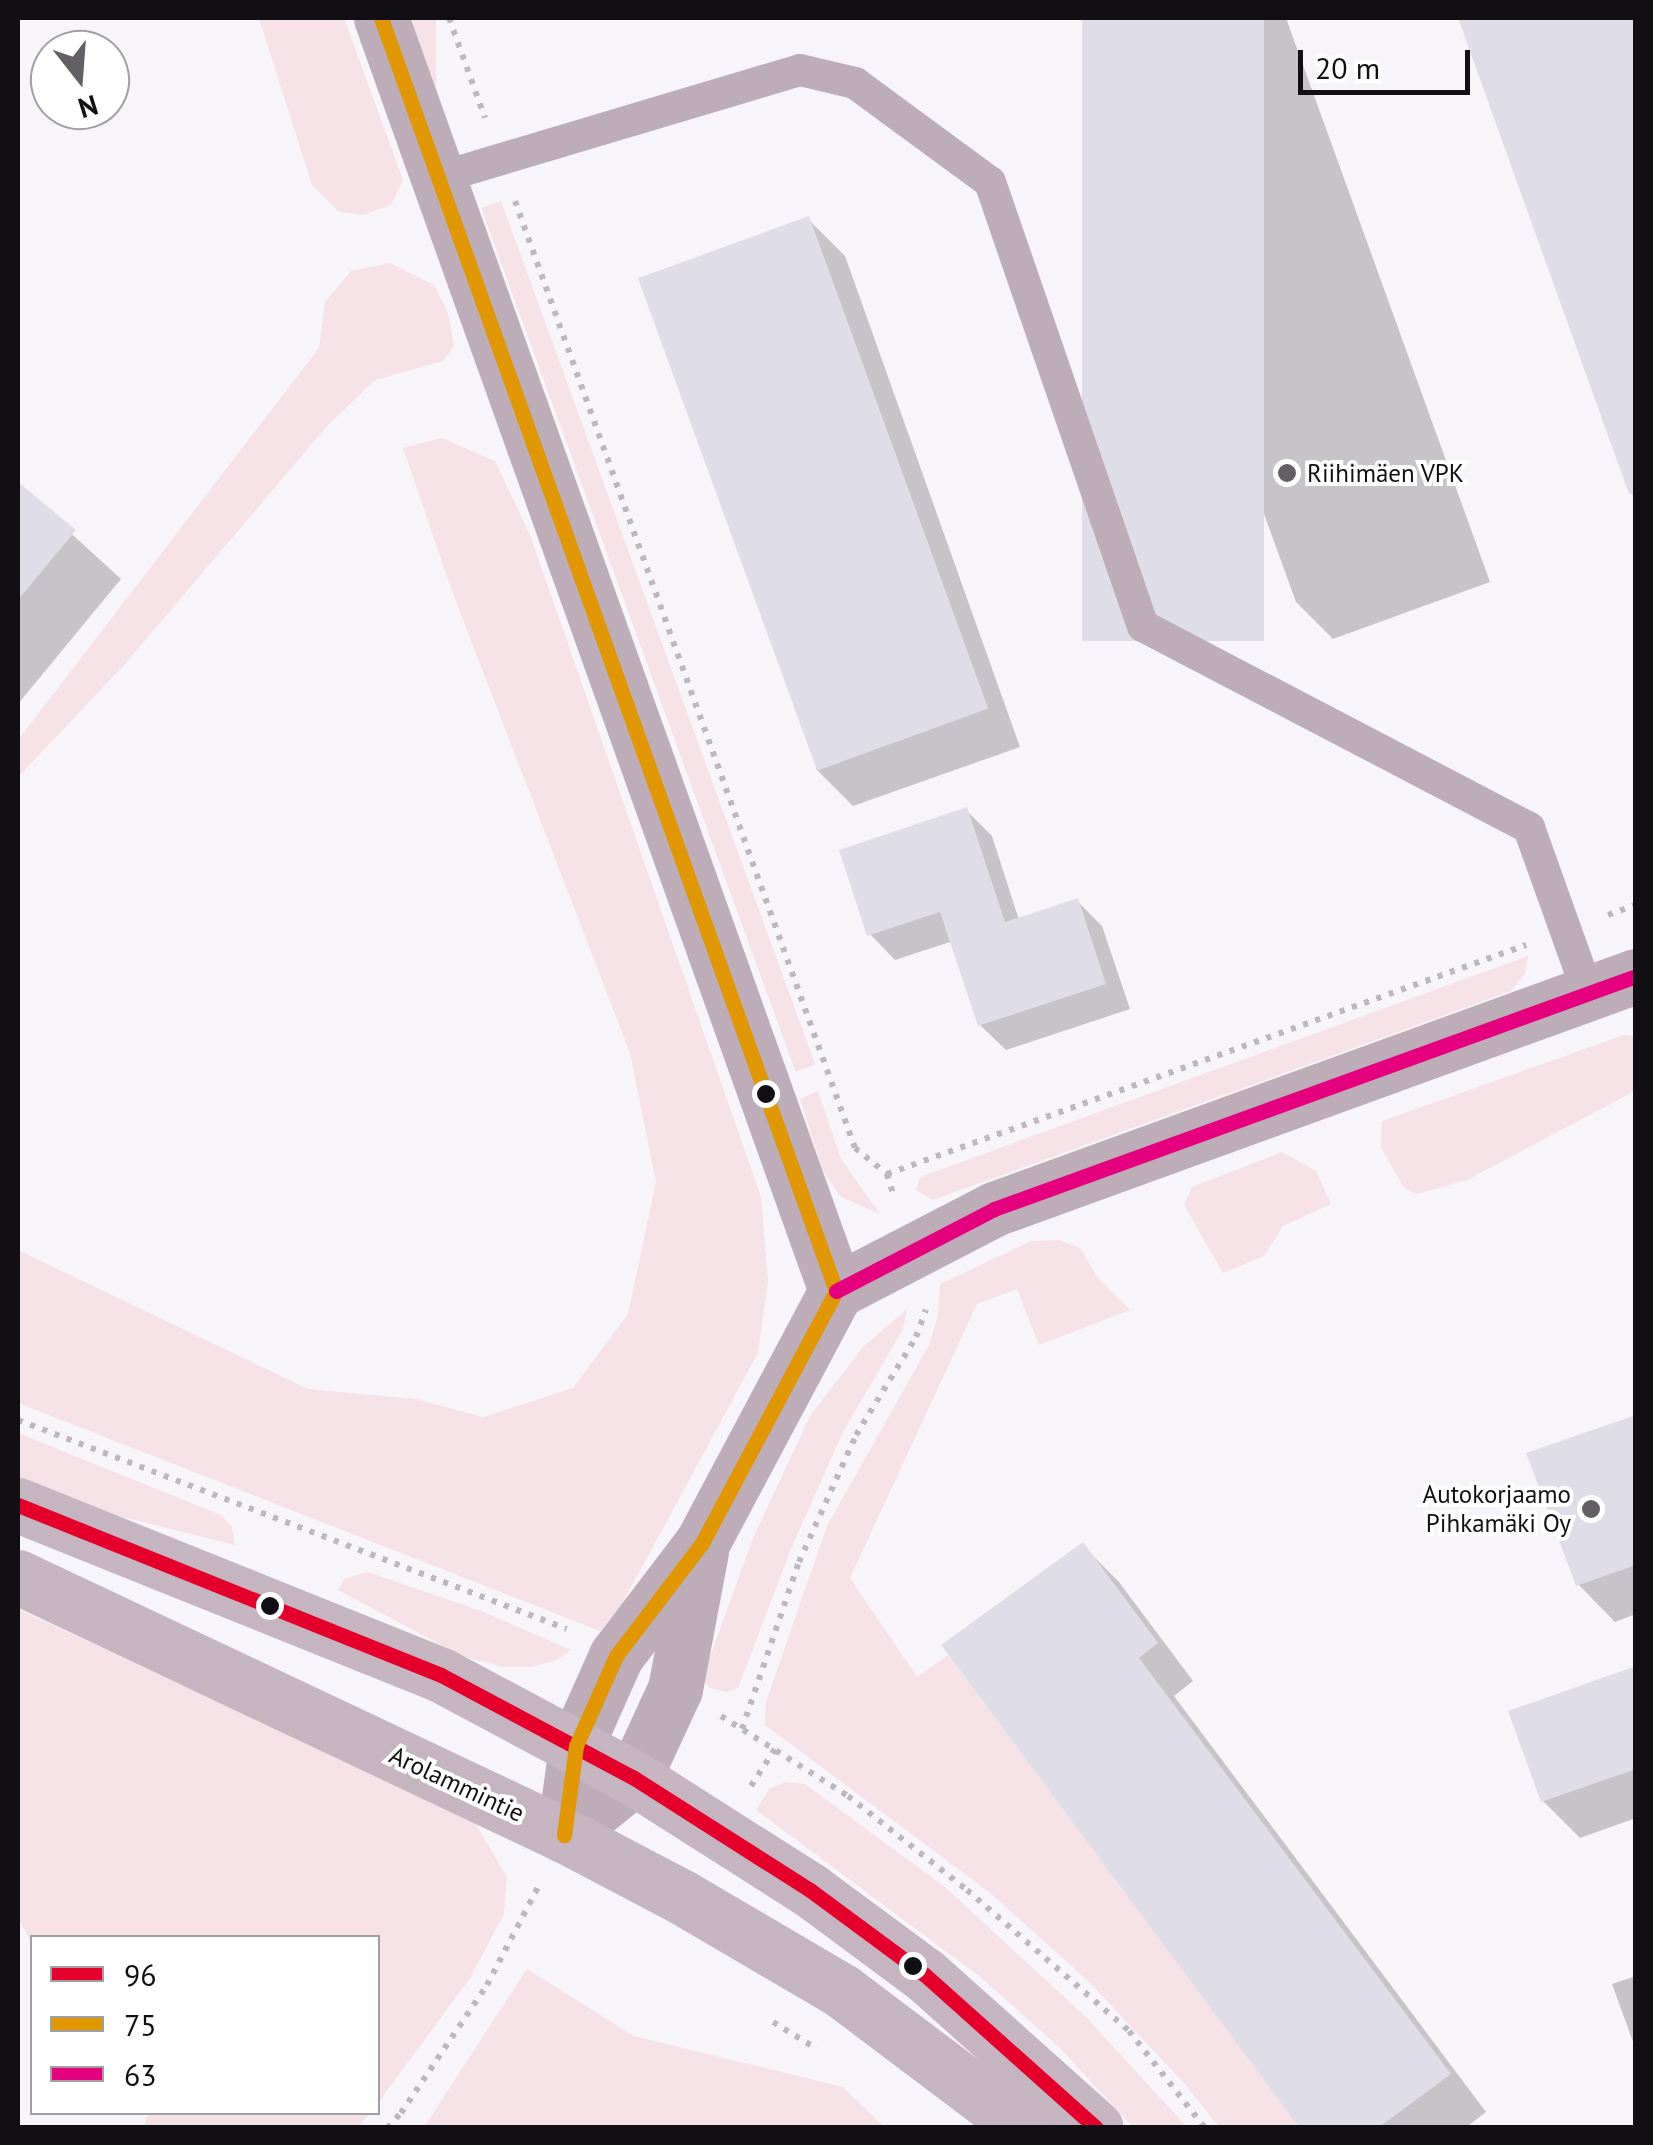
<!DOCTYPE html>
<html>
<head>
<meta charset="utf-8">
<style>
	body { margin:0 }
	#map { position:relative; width:1653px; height:2145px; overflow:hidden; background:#f8f5fa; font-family:"PT Sans",sans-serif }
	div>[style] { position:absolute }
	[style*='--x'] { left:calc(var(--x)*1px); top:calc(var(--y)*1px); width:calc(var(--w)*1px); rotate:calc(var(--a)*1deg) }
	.green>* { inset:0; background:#f6e1e7; transform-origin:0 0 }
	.shadow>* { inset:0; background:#0003 }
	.building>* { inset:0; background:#dedde8; transform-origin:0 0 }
	.path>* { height:6px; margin-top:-3px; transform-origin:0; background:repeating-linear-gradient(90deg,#bfb7be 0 5px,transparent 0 13px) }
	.lane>* { height:32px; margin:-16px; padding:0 16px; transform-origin:16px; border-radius:16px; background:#bcadb8 }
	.street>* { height:55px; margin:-27.5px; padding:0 27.5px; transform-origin:27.5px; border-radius:27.5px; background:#bcadb8 }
	.secondary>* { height:55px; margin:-27.5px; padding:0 27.5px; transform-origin:27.5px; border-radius:27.5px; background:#c4b5c1 }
	.bus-1>* { height:15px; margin:-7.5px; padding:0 7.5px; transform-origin:7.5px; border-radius:7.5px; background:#e4002b }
	.bus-2>* { height:15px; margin:-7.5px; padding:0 7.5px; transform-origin:7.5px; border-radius:7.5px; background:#e09702 }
	.bus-3>* { height:15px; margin:-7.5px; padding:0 7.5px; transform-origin:7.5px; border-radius:7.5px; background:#e5007d }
	.dots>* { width:28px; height:28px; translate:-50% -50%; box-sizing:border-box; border:5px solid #fff; border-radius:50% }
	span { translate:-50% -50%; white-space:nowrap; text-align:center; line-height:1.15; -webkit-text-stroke:8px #fff; paint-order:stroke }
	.poi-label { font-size:25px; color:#120f14 }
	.left { translate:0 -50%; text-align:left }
	.right { translate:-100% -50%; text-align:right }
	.street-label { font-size:25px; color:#120f14 }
	.frame { position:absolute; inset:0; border:20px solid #120f14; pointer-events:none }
	.legend { position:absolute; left:30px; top:1935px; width:350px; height:180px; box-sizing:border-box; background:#fff; border:2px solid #a09fa1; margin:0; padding:12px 18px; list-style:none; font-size:30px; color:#120f14 }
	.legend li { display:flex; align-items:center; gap:20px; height:50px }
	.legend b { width:50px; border:2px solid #a09fa1 }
	.north { position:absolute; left:30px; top:30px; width:100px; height:100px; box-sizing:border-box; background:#fff; border:2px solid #a09fa1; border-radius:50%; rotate:163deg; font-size:28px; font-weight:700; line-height:40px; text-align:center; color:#120f14 }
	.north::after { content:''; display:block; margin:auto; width:35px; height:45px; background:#626064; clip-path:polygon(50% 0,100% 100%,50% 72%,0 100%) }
	.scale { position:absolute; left:1298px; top:50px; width:172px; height:45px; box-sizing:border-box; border:5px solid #120f14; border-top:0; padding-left:12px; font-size:30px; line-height:35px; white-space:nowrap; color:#120f14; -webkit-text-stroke:8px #fff; paint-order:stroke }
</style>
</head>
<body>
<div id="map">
	<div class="green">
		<i style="clip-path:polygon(259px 18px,344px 18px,403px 180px,391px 205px,363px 215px,339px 212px,312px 185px)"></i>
		<i style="left:413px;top:18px;width:23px;height:122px"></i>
		<i style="left:501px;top:201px;width:919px;height:21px;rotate:70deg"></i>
		<i style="clip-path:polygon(390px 263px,434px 285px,448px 313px,454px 346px,443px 361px,375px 380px,327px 426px,125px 664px,18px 777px,18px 740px,319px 348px,325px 302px,351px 271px)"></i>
		<i style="clip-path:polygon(442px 438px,495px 461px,530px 535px,761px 1197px,768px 1282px,758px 1353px,623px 1602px,600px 1631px,18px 1403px,18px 1250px,308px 1389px,416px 1399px,483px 1417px,573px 1388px,628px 1314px,656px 1182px,630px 1053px,452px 591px,403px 448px)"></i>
		<i style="clip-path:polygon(1528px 956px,1525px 974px,1511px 991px,933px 1200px,916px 1190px,920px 1177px)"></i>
		<i style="clip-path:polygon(1624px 1035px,1635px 1036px,1635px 1091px,1467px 1180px,1417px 1194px,1404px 1188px,1381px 1147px,1382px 1121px)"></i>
		<i style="clip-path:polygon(818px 1091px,841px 1159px,880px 1214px,841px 1197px,824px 1173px,800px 1099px)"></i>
		<i style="clip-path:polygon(1282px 1152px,1316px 1171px,1331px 1204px,1283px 1226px,1264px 1256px,1223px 1273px,1184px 1205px,1192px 1187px)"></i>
		<i style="clip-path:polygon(1059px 1240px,1080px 1248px,1097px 1277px,1130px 1310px,1039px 1345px,1017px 1289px,977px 1304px,850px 1578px,917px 1677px,948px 1655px,1300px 2127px,1219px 2127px,1184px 2083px,1088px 1981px,989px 1892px,765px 1725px,766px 1702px,827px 1526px,929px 1345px,938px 1316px,940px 1284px,1031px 1241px)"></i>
		<i style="clip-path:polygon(907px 1309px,903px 1329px,843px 1432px,791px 1549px,738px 1688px,727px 1692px,710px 1688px,702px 1679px,753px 1538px,810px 1416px,863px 1347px)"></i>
		<i style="clip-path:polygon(18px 1433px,221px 1515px,232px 1527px,235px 1545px,115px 1515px,18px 1480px)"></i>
		<i style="clip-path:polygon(368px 1572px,481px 1611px,571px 1650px,557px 1660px,531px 1667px,503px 1667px,462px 1656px,338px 1590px,344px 1579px)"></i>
		<i style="clip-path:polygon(18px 1609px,474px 1821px,507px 1877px,504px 1914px,470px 1978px,378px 2103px,378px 1938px,32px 1938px,32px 1943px,18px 1918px)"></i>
		<i style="clip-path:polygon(785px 1782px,805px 1784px,945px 1887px,1088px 2019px,1187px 2127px,1133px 2127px,1059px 2047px,979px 1976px,756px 1810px,769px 1789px)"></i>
		<i style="clip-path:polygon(527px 1969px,634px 2036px,843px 2087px,884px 2127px,424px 2127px)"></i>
		<i style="clip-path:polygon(148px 2112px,370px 2112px,370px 2113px,358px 2127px,144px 2127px)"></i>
	</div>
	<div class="shadow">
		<i style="clip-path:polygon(1084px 18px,1286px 18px,1490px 582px,1333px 639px,1296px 602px)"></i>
		<i style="clip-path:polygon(1461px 18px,1636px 18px,1636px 504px)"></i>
		<i style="clip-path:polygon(808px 219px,845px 256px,1020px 747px,853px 806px,816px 769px)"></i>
		<i style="clip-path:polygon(18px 485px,121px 579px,18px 704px)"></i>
		<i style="clip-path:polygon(966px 810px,992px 836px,1019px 920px,1077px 901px,1102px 926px,1130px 1009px,1006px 1050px,980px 1025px,953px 941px,895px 960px,870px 934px)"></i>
		<i style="clip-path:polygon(1636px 1417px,1636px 1614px,1615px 1622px,1578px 1584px)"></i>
		<i style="clip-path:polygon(1082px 1545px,1119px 1582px,1193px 1681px,1174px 1696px,1486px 2112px,1465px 2128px,1303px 2128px)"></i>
		<i style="clip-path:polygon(1636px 1669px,1636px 1818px,1580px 1838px,1543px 1801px)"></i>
		<i style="clip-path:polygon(1636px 1976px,1636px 2050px,1612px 1984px)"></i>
	</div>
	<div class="building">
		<i style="left:1082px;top:18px;width:182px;height:623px"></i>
		<i style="clip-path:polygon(1458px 18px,1636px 18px,1636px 493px,1629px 494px)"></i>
		<i style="left:809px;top:216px;width:524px;height:182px;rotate:70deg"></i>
		<i style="clip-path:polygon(18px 482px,76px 530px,18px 600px)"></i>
		<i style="clip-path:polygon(967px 807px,1005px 922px,1078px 898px,1106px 984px,978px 1026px,940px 912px,867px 936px,839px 850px)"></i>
		<i style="clip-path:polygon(1636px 1415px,1636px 1565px,1576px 1586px,1526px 1453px)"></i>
		<i style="clip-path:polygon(1083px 1542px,1158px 1643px,1139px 1658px,1451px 2074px,1378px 2128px,1300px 2128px,941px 1645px)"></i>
		<i style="clip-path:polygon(1636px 1666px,1636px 1769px,1541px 1802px,1508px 1711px)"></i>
	</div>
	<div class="path">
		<i style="--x:449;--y:18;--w:106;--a:70.2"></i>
		<i style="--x:515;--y:201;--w:1006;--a:70.25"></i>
		<i style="--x:855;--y:1148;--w:41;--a:39.1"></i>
		<i style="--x:887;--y:1174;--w:24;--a:73"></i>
		<i style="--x:1608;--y:915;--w:30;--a:-20"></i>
		<i style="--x:887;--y:1174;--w:679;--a:-19.72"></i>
		<i style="--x:18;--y:1420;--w:587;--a:20.84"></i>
		<i style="--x:721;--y:1716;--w:150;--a:32.2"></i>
		<i style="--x:848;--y:1796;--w:152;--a:38.3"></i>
		<i style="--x:967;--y:1890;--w:215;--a:41"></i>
		<i style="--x:1129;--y:2031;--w:123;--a:51.9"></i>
		<i style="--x:742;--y:1729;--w:176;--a:-71.2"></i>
		<i style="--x:799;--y:1562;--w:139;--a:-65.8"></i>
		<i style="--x:856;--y:1435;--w:115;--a:-58.5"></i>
		<i style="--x:916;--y:1337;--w:29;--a:-70"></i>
		<i style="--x:751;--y:1786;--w:44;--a:-57"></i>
		<i style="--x:773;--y:2022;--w:52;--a:31.5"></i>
		<i style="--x:387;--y:2128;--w:21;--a:-47"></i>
		<i style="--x:401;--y:2113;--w:154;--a:-56.1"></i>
		<i style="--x:487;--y:1985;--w:113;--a:-62.5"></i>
	</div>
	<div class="lane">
		<i style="--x:438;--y:178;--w:378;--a:-16.6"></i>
		<i style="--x:800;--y:70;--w:57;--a:13.3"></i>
		<i style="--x:855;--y:83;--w:167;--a:36.3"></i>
		<i style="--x:990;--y:182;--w:470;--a:71"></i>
		<i style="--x:1143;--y:626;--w:436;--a:27.6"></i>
		<i style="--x:1529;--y:828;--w:175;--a:70.3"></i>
	</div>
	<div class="street">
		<i style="--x:381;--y:18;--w:1352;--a:70.33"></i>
		<i style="--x:836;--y:1291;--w:285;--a:118"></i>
		<i style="--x:702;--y:1543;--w:142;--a:127.3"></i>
		<i style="--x:616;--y:1656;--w:98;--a:114"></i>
		<i style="--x:576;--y:1746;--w:90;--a:97.7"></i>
		<i style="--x:836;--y:1291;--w:178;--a:-27.4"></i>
		<i style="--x:994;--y:1209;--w:683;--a:-19.95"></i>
		<i style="--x:564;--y:1835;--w:90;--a:-39.2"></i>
		<i style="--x:634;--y:1778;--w:98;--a:-65.3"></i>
		<i style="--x:675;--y:1689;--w:140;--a:-79.3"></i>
	</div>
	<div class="secondary">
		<i style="--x:18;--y:1505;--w:456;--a:21.9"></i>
		<i style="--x:441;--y:1675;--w:219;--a:28.1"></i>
		<i style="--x:634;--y:1778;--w:209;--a:32.5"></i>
		<i style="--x:810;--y:1890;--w:143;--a:36.5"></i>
		<i style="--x:925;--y:1975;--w:229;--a:41.8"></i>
		<i style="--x:18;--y:1577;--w:604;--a:25.29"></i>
		<i style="--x:564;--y:1835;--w:133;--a:27.7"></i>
		<i style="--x:682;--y:1897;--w:186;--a:30.4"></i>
		<i style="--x:842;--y:1991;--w:228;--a:37"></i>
	</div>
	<div class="bus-1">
		<i style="--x:18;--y:1505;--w:456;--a:21.9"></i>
		<i style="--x:441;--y:1675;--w:219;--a:28.1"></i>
		<i style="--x:634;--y:1778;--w:209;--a:32.5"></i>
		<i style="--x:810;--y:1890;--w:143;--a:36.5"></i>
		<i style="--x:925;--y:1975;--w:229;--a:41.8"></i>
	</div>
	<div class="bus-2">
		<i style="--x:381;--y:18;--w:1352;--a:70.33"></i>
		<i style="--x:836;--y:1291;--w:285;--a:118"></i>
		<i style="--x:702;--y:1543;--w:142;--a:127.3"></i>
		<i style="--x:616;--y:1656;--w:98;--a:114"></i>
		<i style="--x:576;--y:1746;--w:90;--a:97.7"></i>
	</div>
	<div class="bus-3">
		<i style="--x:836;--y:1291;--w:178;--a:-27.4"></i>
		<i style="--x:994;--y:1209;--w:683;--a:-19.95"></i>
	</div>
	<div class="dots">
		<i style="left:1287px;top:473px;background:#626064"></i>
		<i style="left:766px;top:1094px;background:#120f14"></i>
		<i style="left:1591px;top:1509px;background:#626064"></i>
		<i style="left:270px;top:1606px;background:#120f14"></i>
		<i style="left:913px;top:1966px;background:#120f14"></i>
	</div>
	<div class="poi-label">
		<span class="left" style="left:1307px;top:473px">Riihimäen VPK</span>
		<span class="right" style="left:1571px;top:1509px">Autokorjaamo<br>Pihkamäki Oy</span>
	</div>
	<div class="street-label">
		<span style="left:457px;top:1784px;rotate:25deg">Arolammintie</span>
	</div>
	<div class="frame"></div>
	<ul class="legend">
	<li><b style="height:12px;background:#e4002b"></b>96</li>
	<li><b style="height:12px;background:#e09702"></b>75</li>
	<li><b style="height:12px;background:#e5007d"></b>63</li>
	</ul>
	<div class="north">N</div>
	<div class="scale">20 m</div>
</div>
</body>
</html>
